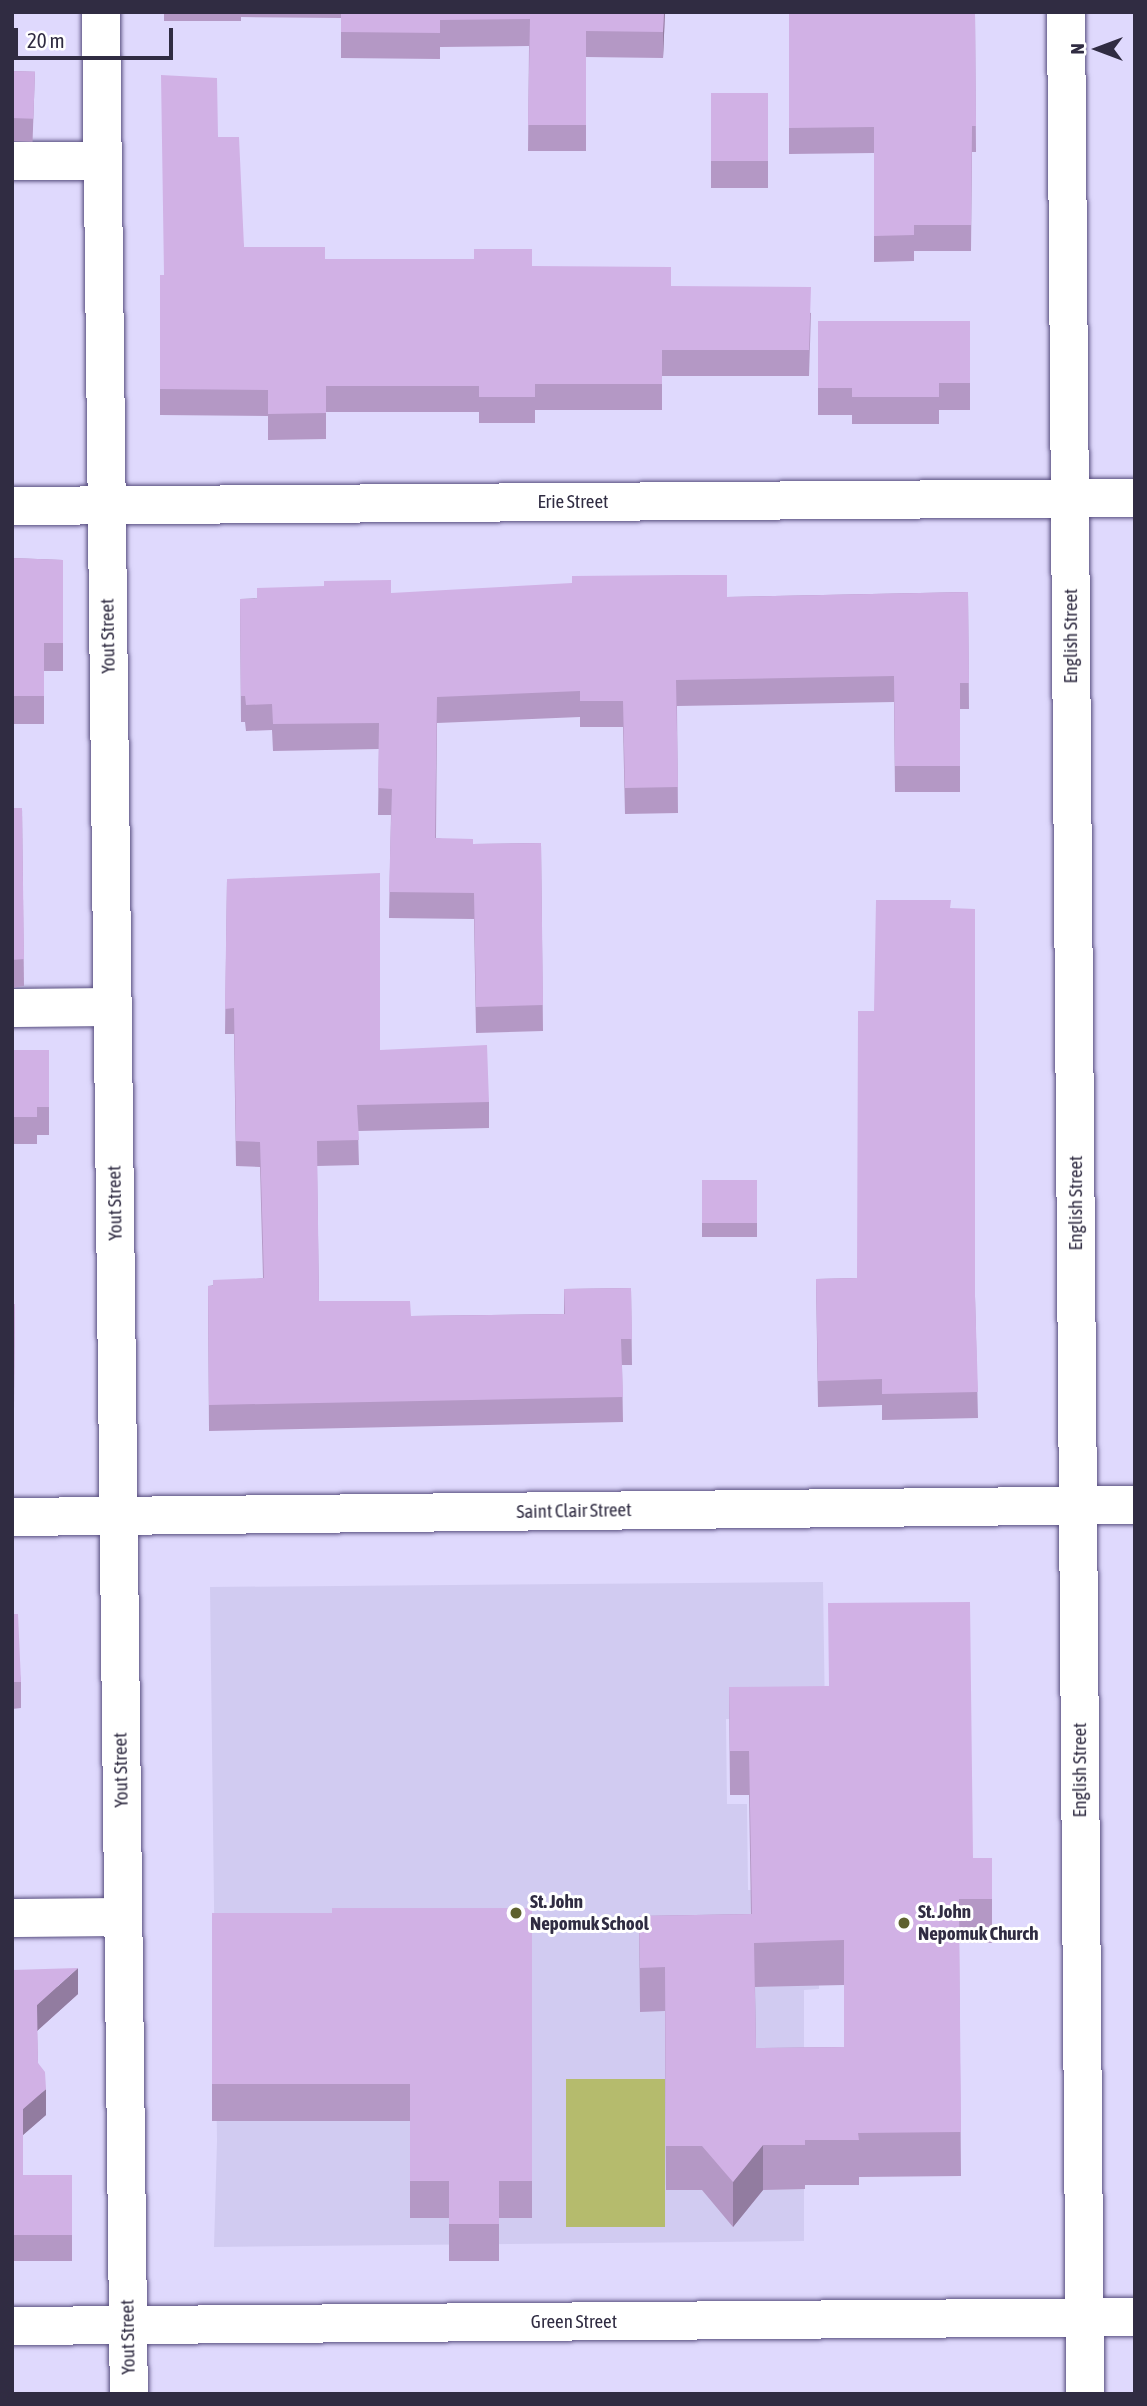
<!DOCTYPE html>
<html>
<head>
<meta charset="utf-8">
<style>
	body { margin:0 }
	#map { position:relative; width:1147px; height:2406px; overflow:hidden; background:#dfd9fd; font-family:"Asap Condensed",sans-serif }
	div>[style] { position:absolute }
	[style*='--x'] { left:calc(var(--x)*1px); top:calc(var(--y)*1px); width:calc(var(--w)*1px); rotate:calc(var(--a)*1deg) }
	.built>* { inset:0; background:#d1cbf1 }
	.green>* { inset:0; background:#b5bb6d; transform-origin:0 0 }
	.roads { filter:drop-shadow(0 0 2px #584e7f) drop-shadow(0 0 2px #584e7f) }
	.minor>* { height:38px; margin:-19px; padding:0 19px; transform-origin:19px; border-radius:19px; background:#fff }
	.wall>* { inset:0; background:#b498c5; transform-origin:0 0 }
	.shaded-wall>* { inset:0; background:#927ca0 }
	.building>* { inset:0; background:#d1b1e5; transform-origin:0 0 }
	.dots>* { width:19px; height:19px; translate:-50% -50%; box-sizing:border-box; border:4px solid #fff; border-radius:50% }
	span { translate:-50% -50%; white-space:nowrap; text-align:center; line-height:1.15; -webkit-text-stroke:6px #fff; paint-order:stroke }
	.street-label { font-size:19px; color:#302c42 }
	.poi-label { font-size:19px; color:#302c42; font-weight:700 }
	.left { translate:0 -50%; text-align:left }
	.frame { position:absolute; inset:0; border:14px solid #302c42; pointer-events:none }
	.north { position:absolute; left:1063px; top:14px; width:70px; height:70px; -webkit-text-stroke:5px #fff; paint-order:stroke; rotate:270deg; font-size:19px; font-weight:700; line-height:28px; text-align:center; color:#302c42 }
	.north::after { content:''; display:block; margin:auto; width:24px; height:32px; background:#302c42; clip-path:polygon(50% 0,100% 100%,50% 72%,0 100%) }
	.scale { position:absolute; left:14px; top:28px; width:159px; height:32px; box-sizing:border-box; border:4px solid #302c42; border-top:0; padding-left:9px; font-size:21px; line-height:24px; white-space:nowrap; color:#302c42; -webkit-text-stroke:5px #fff; paint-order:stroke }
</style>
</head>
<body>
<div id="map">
	<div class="built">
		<i style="clip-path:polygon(823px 1582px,825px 1718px,726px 1719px,727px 1804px,747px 1804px,748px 1890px,819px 1889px,819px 1989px,804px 1990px,804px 2241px,214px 2247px,217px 2141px,210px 1587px)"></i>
	</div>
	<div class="green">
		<i style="left:566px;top:2079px;width:99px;height:148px"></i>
	</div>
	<div class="roads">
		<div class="minor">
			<i style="--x:101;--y:12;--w:2382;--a:89.33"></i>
			<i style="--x:1066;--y:12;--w:2382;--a:89.54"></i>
			<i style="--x:12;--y:161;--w:91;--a:0"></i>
			<i style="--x:12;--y:506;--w:1123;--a:-0.41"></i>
			<i style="--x:12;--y:1008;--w:100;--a:-0.6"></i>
			<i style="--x:12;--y:1517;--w:1123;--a:-0.61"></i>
			<i style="--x:12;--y:1918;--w:111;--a:-0.5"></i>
			<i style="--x:12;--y:2326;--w:1123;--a:-0.46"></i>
		</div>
	</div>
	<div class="wall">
		<i style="clip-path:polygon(164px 12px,665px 12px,663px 58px,586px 57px,586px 151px,528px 151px,529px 46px,440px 47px,440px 59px,341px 58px,341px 18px,241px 17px,241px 21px,164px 21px)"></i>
		<i style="clip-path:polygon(789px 12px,975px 12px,976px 152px,972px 152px,971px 251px,914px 251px,914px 261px,874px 262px,874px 153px,789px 154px)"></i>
		<i style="left:12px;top:71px;width:23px;height:70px;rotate:2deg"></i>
		<i style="left:711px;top:93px;width:57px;height:95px"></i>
		<i style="clip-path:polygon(218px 137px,244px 247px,325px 259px,532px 266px,671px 286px,811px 313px,809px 376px,662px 376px,662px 410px,535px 410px,535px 423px,479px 423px,479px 412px,326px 412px,326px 439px,268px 440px,268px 416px,160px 415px,160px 275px,164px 275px)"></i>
		<i style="clip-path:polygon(818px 321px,970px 321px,970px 410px,939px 410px,939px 424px,852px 424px,852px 415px,818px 415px)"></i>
		<i style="clip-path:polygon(12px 558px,63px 560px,63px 671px,44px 671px,44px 724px,12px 724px)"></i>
		<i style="clip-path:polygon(968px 592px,969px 709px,960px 709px,960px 792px,895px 792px,894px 702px,677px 706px,678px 813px,625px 814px,623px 727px,580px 727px,580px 717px,437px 723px,436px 838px,473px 844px,541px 843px,543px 1031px,476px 1033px,474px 919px,389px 918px,391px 815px,378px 815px,379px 749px,273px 751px,272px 730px,246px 731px,245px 722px,241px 722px,240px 599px,391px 593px,727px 597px)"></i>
		<i style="clip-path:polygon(12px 808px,22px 808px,24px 986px,12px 988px)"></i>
		<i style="clip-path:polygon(227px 879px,380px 1050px,489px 1102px,489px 1128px,358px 1131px,359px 1165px,317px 1166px,319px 1301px,411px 1316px,564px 1314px,564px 1289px,631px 1288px,632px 1365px,622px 1365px,623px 1422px,209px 1431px,208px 1286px,263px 1278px,260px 1167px,236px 1166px,234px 1034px,225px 1034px)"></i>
		<i style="clip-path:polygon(951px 908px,975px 1296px,978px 1418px,882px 1420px,882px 1405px,818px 1407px,816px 1279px,857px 1278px,874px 1011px)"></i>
		<i style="clip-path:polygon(12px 1050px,49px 1050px,49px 1135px,37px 1135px,37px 1144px,12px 1144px)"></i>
		<i style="left:702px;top:1180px;width:55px;height:57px"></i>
		<i style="clip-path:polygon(12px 1304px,15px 1304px,14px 1412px,12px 1412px)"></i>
		<i style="clip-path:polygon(12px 1614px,21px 1682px,21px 1708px,12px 1709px)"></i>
		<i style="clip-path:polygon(evenodd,729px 1687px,973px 1858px,992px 1858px,992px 1943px,959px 1943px,961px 2176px,859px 2177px,859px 2185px,805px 2185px,805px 2189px,763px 2190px,733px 2227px,702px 2190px,666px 2190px,665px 2011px,640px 2012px,639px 1916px,751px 1914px,749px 1795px,730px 1795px,729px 1687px,844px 1985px,844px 2047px,756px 2048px,755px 1987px,844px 1985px)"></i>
		<i style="clip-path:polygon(532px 1908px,532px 2218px,499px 2218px,499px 2261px,449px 2261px,449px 2218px,410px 2218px,410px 2121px,212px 2121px,212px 1913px,332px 1913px)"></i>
		<i style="clip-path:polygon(12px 1970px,78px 1994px,37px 2031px,38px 2063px,46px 2115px,23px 2135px,23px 2175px,72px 2175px,72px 2261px,12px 2261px)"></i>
	</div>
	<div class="shaded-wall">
		<i style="clip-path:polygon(664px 12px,665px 12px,663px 58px,663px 32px)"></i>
		<i style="clip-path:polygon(78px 1968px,78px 1994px,37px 2031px,37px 2005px)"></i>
		<i style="clip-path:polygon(46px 2089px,46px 2115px,23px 2135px,23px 2109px)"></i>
		<i style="clip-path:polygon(763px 2145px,763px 2190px,733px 2227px,733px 2182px)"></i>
	</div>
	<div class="building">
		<i style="clip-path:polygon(341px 12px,664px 12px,663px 32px,586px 31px,586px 125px,528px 125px,530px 19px,440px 20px,440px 33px,341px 32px)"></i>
		<i style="clip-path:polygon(789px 12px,975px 12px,976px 126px,972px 126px,971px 225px,914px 225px,914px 235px,874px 236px,874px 127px,789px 128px)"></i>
		<i style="left:12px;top:71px;width:23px;height:47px;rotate:2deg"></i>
		<i style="clip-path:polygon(161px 75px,217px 78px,218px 137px,239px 137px,244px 247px,325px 247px,325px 259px,474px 259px,474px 249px,532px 249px,532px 266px,671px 267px,671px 286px,811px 287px,809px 350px,662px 350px,662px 384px,535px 384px,535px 397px,479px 397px,479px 386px,326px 386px,326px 413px,268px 414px,268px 390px,160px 389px,160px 275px,164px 275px)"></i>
		<i style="left:711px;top:93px;width:57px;height:68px"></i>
		<i style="clip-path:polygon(818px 321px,970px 321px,970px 383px,939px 383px,939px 397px,852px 397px,852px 388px,818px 388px)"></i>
		<i style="clip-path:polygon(12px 558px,63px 560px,63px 643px,44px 643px,44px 696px,12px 696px)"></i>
		<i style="clip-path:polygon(679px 575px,727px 575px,727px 597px,968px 592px,969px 683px,960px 683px,960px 766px,895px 766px,894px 676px,676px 680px,678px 787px,625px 788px,623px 701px,580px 701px,580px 691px,437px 697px,435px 838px,473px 839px,473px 844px,541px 843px,543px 1005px,476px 1007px,474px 893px,389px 892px,392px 789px,378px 788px,379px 723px,273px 724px,272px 704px,246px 705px,245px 696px,241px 696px,240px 599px,257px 599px,257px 588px,324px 586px,324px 581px,391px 580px,391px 593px,572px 583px,572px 576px)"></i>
		<i style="clip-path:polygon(12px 808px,22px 808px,24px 959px,12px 960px)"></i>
		<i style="clip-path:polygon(380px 873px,380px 1050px,487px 1045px,489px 1102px,357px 1105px,359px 1140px,317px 1141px,319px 1301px,410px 1301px,411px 1316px,565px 1314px,564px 1289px,631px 1288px,632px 1339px,621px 1339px,623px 1397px,209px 1405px,208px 1286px,213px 1286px,213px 1280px,264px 1278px,260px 1142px,236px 1141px,234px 1008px,225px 1009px,227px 879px)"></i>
		<i style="clip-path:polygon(876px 900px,951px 900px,950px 908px,975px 909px,975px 1296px,978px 1392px,882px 1394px,882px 1379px,818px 1381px,816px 1279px,857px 1278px,858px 1011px,874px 1011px)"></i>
		<i style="clip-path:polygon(12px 1050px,49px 1050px,49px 1107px,37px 1107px,37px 1117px,12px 1117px)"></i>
		<i style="left:702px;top:1180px;width:55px;height:43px"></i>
		<i style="clip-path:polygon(12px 1304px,15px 1304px,14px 1387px,12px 1387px)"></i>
		<i style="clip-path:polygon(evenodd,970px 1602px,973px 1858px,992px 1858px,992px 1899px,959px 1899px,961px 2132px,858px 2133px,859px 2140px,805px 2140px,805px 2145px,763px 2145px,733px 2182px,702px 2146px,666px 2146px,665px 1967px,640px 1968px,639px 1916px,752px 1914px,749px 1751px,730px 1751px,729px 1687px,829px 1686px,828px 1603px,970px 1602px,844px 1940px,844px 2047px,756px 2048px,754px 1943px,844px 1940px)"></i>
		<i style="clip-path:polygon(12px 1614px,18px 1614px,21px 1682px,12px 1682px)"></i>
		<i style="clip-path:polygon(332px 1908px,532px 1908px,532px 2181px,499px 2181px,499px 2224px,449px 2224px,449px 2181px,410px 2181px,410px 2084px,212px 2084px,212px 1913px,332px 1913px)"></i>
		<i style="clip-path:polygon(78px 1968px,37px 2005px,38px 2063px,45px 2072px,46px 2089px,23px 2109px,23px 2175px,72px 2175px,72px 2235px,12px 2235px,12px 1970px)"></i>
	</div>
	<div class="dots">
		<i style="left:516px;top:1913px;background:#5e612f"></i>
		<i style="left:904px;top:1923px;background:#5e612f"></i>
	</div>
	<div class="street-label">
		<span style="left:573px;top:502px">Erie Street</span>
		<span style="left:108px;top:636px;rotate:-91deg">Yout Street</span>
		<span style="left:1071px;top:636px;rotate:-90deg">English Street</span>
		<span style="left:115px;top:1203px;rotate:-91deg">Yout Street</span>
		<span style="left:1076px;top:1203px;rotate:-90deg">English Street</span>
		<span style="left:574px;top:1511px;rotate:-1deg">Saint Clair Street</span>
		<span style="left:121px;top:1770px;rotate:-91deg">Yout Street</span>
		<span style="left:1080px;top:1770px;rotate:-90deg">English Street</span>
		<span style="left:574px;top:2322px">Green Street</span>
		<span style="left:128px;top:2337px;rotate:-91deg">Yout Street</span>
	</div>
	<div class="poi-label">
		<span class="left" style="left:530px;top:1913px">St. John<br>Nepomuk School</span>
		<span class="left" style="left:918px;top:1923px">St. John<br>Nepomuk Church</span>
	</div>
	<div class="frame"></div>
	<div class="north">N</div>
	<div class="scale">20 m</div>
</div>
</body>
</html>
